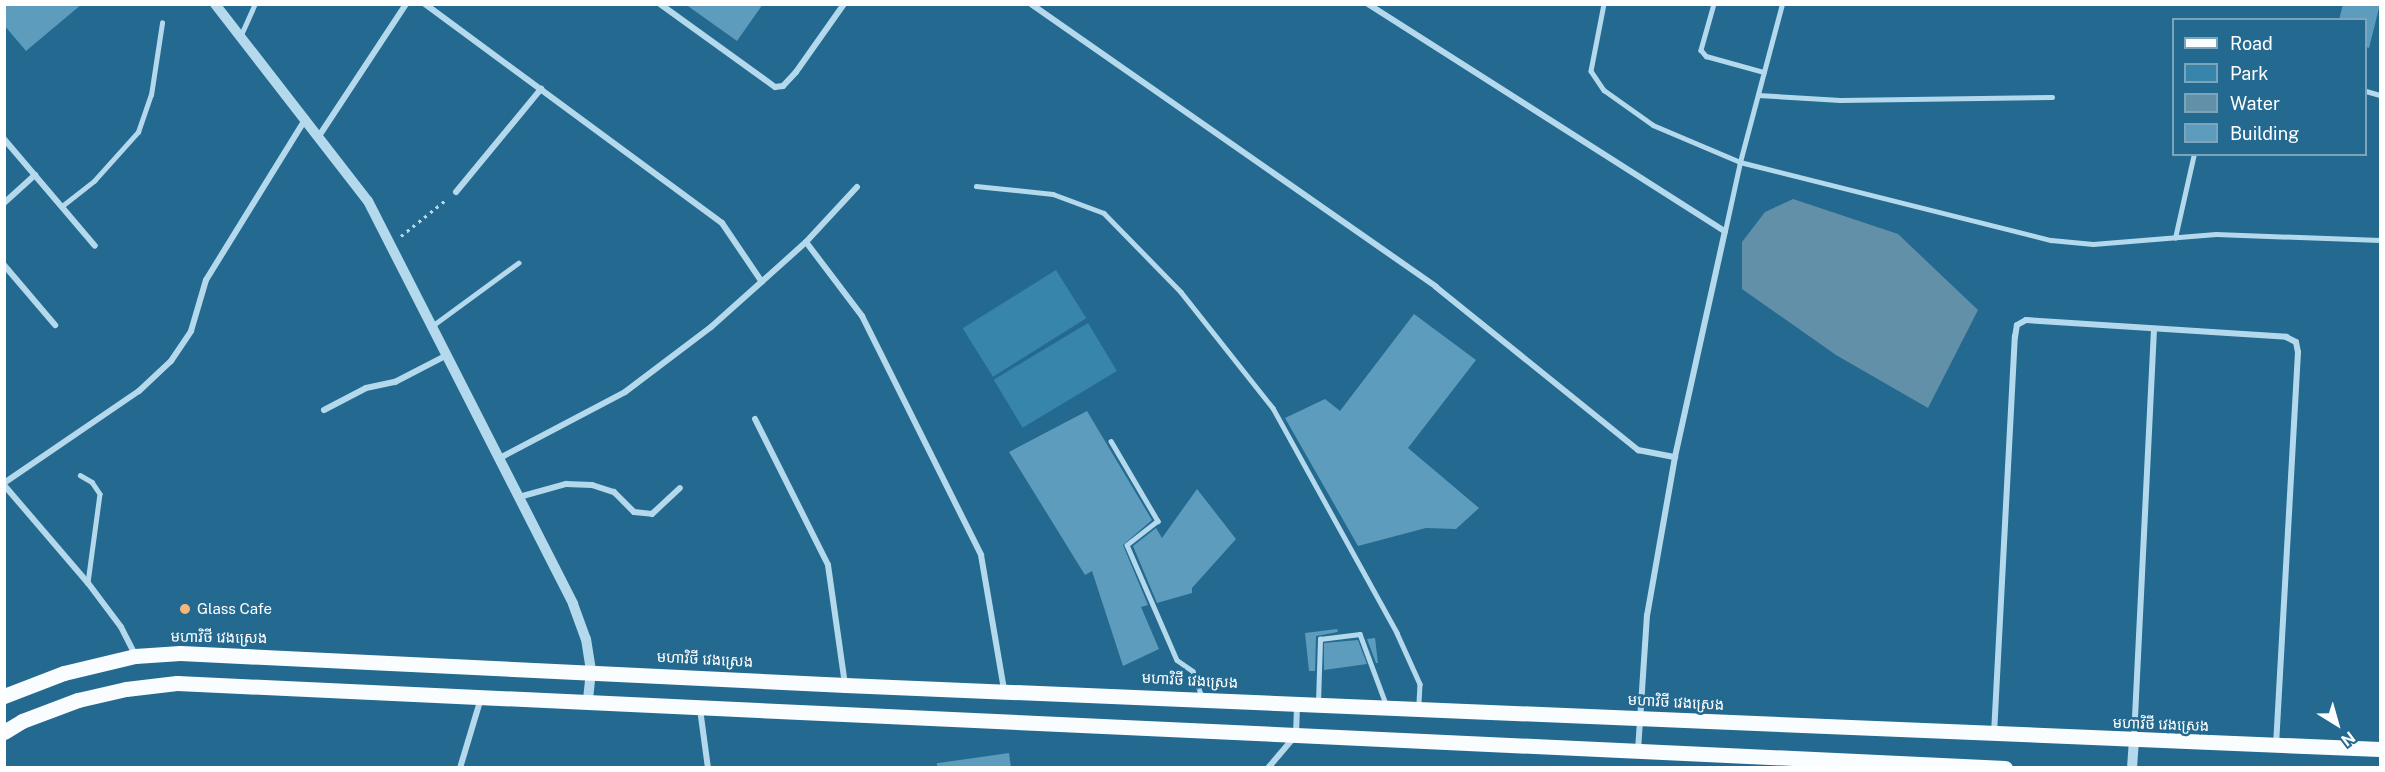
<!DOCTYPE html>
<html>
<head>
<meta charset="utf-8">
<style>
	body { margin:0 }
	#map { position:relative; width:2385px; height:772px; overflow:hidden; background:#24698f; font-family:"Public Sans","Noto Sans Khmer",sans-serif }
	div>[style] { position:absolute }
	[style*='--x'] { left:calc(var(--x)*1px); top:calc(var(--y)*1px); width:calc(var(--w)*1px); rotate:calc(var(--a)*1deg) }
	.green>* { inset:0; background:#3885ac; transform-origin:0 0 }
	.water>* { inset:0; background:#6390a9 }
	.building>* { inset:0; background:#5d9cbd; transform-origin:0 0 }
	.path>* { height:3px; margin-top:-1.5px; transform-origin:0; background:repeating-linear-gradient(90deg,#b5d9ec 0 3px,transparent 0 7.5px) }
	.service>* { height:4.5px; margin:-2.25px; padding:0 2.25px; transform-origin:2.25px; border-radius:2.25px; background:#b5d9ec }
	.minor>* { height:6px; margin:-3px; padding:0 3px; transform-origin:3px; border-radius:3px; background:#b5d9ec }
	.tertiary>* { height:10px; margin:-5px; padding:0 5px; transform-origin:5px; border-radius:5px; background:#b5d9ec }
	.primary>* { height:15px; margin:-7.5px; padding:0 7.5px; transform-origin:7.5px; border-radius:7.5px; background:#fafdff }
	.dots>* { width:16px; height:16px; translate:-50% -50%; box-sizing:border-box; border:3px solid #24698f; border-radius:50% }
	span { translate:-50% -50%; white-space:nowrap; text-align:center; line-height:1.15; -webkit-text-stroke:5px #24698f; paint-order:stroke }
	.poi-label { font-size:15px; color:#fff }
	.left { translate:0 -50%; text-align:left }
	.street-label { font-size:15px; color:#fff }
	.frame { position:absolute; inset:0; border:6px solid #fff; pointer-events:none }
	.legend { position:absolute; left:2172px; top:18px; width:195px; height:138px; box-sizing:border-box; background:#24698f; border:2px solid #7ca5bc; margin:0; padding:8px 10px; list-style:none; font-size:18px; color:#fff }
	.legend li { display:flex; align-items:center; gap:12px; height:30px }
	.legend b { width:30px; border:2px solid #7ca5bc }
	.north { position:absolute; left:2307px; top:694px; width:60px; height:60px; -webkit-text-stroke:4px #24698f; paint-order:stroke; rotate:143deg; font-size:16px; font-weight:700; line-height:24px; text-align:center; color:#fff }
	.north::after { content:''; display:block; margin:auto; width:21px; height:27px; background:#fff; clip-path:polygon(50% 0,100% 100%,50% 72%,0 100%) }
</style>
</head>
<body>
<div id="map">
	<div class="green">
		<i style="left:1056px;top:270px;width:57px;height:110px;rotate:58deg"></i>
		<i style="left:1088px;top:323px;width:56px;height:110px;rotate:59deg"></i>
	</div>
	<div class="water">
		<i style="clip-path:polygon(1793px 199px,1898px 234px,1978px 310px,1928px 408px,1836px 355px,1742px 289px,1742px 242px,1765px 212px)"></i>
	</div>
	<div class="building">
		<i style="clip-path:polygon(4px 4px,82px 4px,26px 51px,4px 25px)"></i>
		<i style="clip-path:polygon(685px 4px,763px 4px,737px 41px)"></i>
		<i style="clip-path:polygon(2343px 4px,2380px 4px,2369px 48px,2366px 47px,2366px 20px,2339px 20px)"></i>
		<i style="clip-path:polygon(1414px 314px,1476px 360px,1408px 448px,1479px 508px,1456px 529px,1426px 528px,1358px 546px,1285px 418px,1325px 399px,1340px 411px)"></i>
		<i style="clip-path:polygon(1087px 411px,1152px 520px,1123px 545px,1148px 605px,1141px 607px,1159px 649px,1123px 666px,1092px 571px,1085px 575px,1009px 452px)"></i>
		<i style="clip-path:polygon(1197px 489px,1236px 539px,1192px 588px,1192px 593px,1157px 603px,1133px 546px,1156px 528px,1162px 538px)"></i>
		<i style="clip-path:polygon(1337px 629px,1338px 632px,1316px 636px,1315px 671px,1309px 671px,1305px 633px)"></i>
		<i style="clip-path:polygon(1375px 638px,1378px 663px,1376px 663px,1367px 639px)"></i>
		<i style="clip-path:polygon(1358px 640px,1367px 664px,1324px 670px,1324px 643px)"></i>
		<i style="left:1009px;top:753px;width:15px;height:73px;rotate:82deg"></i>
	</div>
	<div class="path">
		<i style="--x:401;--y:236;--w:59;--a:-38.8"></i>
	</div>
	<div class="service">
		<i style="--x:1604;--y:4;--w:68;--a:101"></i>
		<i style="--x:1591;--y:71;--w:23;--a:56"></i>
		<i style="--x:1604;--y:90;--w:60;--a:35.5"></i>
		<i style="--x:1653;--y:125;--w:95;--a:23"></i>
		<i style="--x:1740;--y:162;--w:163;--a:-75.1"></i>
		<i style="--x:1714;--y:4;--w:48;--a:105.8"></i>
		<i style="--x:1701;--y:50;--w:8;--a:50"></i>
		<i style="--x:1706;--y:56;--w:60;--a:15.4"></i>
		<i style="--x:241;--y:35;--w:34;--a:-66"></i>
		<i style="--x:2366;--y:91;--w:15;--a:16"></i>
		<i style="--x:1758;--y:95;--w:82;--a:3.5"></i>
		<i style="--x:1840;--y:100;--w:212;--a:-0.8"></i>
		<i style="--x:976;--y:186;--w:77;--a:5.9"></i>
		<i style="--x:1053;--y:194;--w:54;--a:20.4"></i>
		<i style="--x:1104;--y:213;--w:110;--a:45.7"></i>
		<i style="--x:1181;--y:292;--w:148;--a:51.6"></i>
		<i style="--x:1273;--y:408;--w:257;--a:61.1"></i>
		<i style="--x:1397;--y:633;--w:56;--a:65.7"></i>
		<i style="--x:1420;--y:684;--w:22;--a:93"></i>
		<i style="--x:62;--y:206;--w:41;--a:-38"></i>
		<i style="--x:94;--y:181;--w:66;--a:-48.1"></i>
		<i style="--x:138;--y:132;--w:39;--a:-71"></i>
		<i style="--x:151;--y:95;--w:73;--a:-81.3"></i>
		<i style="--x:1725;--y:231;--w:71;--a:-77.7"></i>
		<i style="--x:1740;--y:162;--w:321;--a:14.1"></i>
		<i style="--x:2051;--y:240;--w:42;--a:5.4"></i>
		<i style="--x:2093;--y:244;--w:123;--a:-4.6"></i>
		<i style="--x:2216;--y:234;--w:164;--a:2.1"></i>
		<i style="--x:2175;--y:238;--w:86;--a:-77.3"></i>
		<i style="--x:432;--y:326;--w:107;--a:-36.2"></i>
		<i style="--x:1111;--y:441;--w:93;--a:59.6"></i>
		<i style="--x:1158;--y:521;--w:39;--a:142"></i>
		<i style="--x:1127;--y:545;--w:125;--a:66.5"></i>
		<i style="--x:1177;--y:660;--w:19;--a:35"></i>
		<i style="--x:1193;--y:671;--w:28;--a:71"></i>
		<i style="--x:80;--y:475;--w:14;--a:30"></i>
		<i style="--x:92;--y:482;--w:14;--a:56"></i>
		<i style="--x:100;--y:494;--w:90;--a:97.7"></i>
		<i style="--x:1318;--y:703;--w:64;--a:-88.2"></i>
		<i style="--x:1320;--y:639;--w:40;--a:-7.1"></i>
		<i style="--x:1360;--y:634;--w:75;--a:69.6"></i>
	</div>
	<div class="minor">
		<i style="--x:425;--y:4;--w:369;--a:36.4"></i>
		<i style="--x:722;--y:223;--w:71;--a:55.9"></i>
		<i style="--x:660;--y:4;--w:142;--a:35.8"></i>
		<i style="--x:775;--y:87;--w:8;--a:-7"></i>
		<i style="--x:783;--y:86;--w:19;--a:-47"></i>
		<i style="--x:796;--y:72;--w:83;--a:-54.8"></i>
		<i style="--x:1031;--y:4;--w:494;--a:34.9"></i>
		<i style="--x:1436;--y:287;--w:260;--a:38.9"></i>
		<i style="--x:1638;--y:450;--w:38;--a:11"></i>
		<i style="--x:1368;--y:4;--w:423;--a:32.5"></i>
		<i style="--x:1725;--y:231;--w:231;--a:102.5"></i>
		<i style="--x:1675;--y:457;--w:160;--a:100"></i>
		<i style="--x:1647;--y:615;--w:136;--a:93.8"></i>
		<i style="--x:319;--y:136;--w:158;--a:-56.6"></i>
		<i style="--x:4;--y:139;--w:140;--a:49.6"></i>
		<i style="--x:456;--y:192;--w:134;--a:-50.5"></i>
		<i style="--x:4;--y:203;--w:42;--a:-42.1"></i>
		<i style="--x:806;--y:242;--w:93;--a:52.9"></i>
		<i style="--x:862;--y:316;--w:267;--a:63.5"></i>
		<i style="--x:981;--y:555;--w:137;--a:80.3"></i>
		<i style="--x:4;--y:265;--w:79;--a:49.6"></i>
		<i style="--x:324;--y:410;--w:47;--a:-27.6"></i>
		<i style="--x:366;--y:388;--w:30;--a:-12"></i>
		<i style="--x:395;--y:382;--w:59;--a:-27.4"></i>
		<i style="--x:755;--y:419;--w:163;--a:63.4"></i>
		<i style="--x:828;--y:565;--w:120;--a:81.9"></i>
		<i style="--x:498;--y:459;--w:144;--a:-27.8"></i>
		<i style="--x:625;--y:392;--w:108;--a:-37.1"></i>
		<i style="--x:711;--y:327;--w:127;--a:-41.8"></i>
		<i style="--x:806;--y:242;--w:75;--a:-47.2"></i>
		<i style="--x:4;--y:483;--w:163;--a:-34.3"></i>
		<i style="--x:139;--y:391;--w:44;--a:-43.2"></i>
		<i style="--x:171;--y:361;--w:36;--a:-56"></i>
		<i style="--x:191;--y:331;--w:53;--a:-73.6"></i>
		<i style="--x:206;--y:280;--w:190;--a:-58.3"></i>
		<i style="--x:4;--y:485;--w:129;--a:49.4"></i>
		<i style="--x:88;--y:583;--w:55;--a:53.1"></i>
		<i style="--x:121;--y:627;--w:31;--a:63"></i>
		<i style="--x:519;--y:497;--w:49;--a:-15.5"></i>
		<i style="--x:566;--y:484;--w:26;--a:2"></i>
		<i style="--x:592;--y:485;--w:23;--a:18"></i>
		<i style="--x:614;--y:492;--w:28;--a:45"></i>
		<i style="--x:634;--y:512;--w:18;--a:6"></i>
		<i style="--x:652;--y:514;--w:38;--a:-43"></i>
		<i style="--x:700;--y:709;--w:60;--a:82.3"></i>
		<i style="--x:1994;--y:734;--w:398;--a:-87"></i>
		<i style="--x:2015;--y:337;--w:12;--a:-81"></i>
		<i style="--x:2017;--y:325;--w:10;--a:-29"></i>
		<i style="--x:2026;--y:320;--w:261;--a:3.7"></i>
		<i style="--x:2286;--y:337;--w:11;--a:27"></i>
		<i style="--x:2296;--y:342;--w:10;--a:79"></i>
		<i style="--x:2298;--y:352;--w:393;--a:93.2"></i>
		<i style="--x:2134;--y:738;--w:409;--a:-87.2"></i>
		<i style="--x:460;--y:768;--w:73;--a:-73.3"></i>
		<i style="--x:1268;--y:768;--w:43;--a:-49.7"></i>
		<i style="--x:1296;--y:735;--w:32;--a:-88"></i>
	</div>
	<div class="tertiary">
		<i style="--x:215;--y:4;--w:249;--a:52.2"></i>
		<i style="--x:368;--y:201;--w:452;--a:63"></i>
		<i style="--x:573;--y:604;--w:37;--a:70"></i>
		<i style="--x:586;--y:639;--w:32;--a:81"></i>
		<i style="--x:591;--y:671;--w:31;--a:96"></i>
		<i style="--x:2132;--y:768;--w:27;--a:-86"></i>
	</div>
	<div class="primary">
		<i style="--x:4;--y:696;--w:64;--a:-21"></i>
		<i style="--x:64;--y:673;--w:73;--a:-13.5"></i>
		<i style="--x:135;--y:656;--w:45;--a:-3.8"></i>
		<i style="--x:180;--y:653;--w:666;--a:2.75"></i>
		<i style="--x:845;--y:685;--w:1536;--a:2.39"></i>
		<i style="--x:4;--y:732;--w:21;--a:-31"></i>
		<i style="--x:22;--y:721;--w:60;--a:-20.6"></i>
		<i style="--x:78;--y:700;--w:49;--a:-12.9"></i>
		<i style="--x:126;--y:689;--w:51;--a:-6.7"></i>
		<i style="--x:177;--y:683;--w:1830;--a:2.66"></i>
	</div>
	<div class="dots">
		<i style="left:185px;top:609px;background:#f6b879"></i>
	</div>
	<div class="poi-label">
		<span class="left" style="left:197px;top:609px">Glass Cafe</span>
	</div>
	<div class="street-label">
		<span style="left:219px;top:637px;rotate:1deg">មហាវិថី វេងស្រេង</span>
		<span style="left:705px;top:659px;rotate:3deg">មហាវិថី វេងស្រេង</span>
		<span style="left:1190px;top:680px;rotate:3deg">មហាវិថី វេងស្រេង</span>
		<span style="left:1676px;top:702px;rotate:3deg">មហាវិថី វេងស្រេង</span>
		<span style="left:2161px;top:724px;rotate:2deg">មហាវិថី វេងស្រេង</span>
	</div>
	<div class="frame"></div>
	<ul class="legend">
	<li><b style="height:8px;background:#fafdff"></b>Road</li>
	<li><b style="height:16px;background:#3885ac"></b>Park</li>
	<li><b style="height:16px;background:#6390a9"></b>Water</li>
	<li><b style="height:16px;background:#5d9cbd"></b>Building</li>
	</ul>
	<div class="north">N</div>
</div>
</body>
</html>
